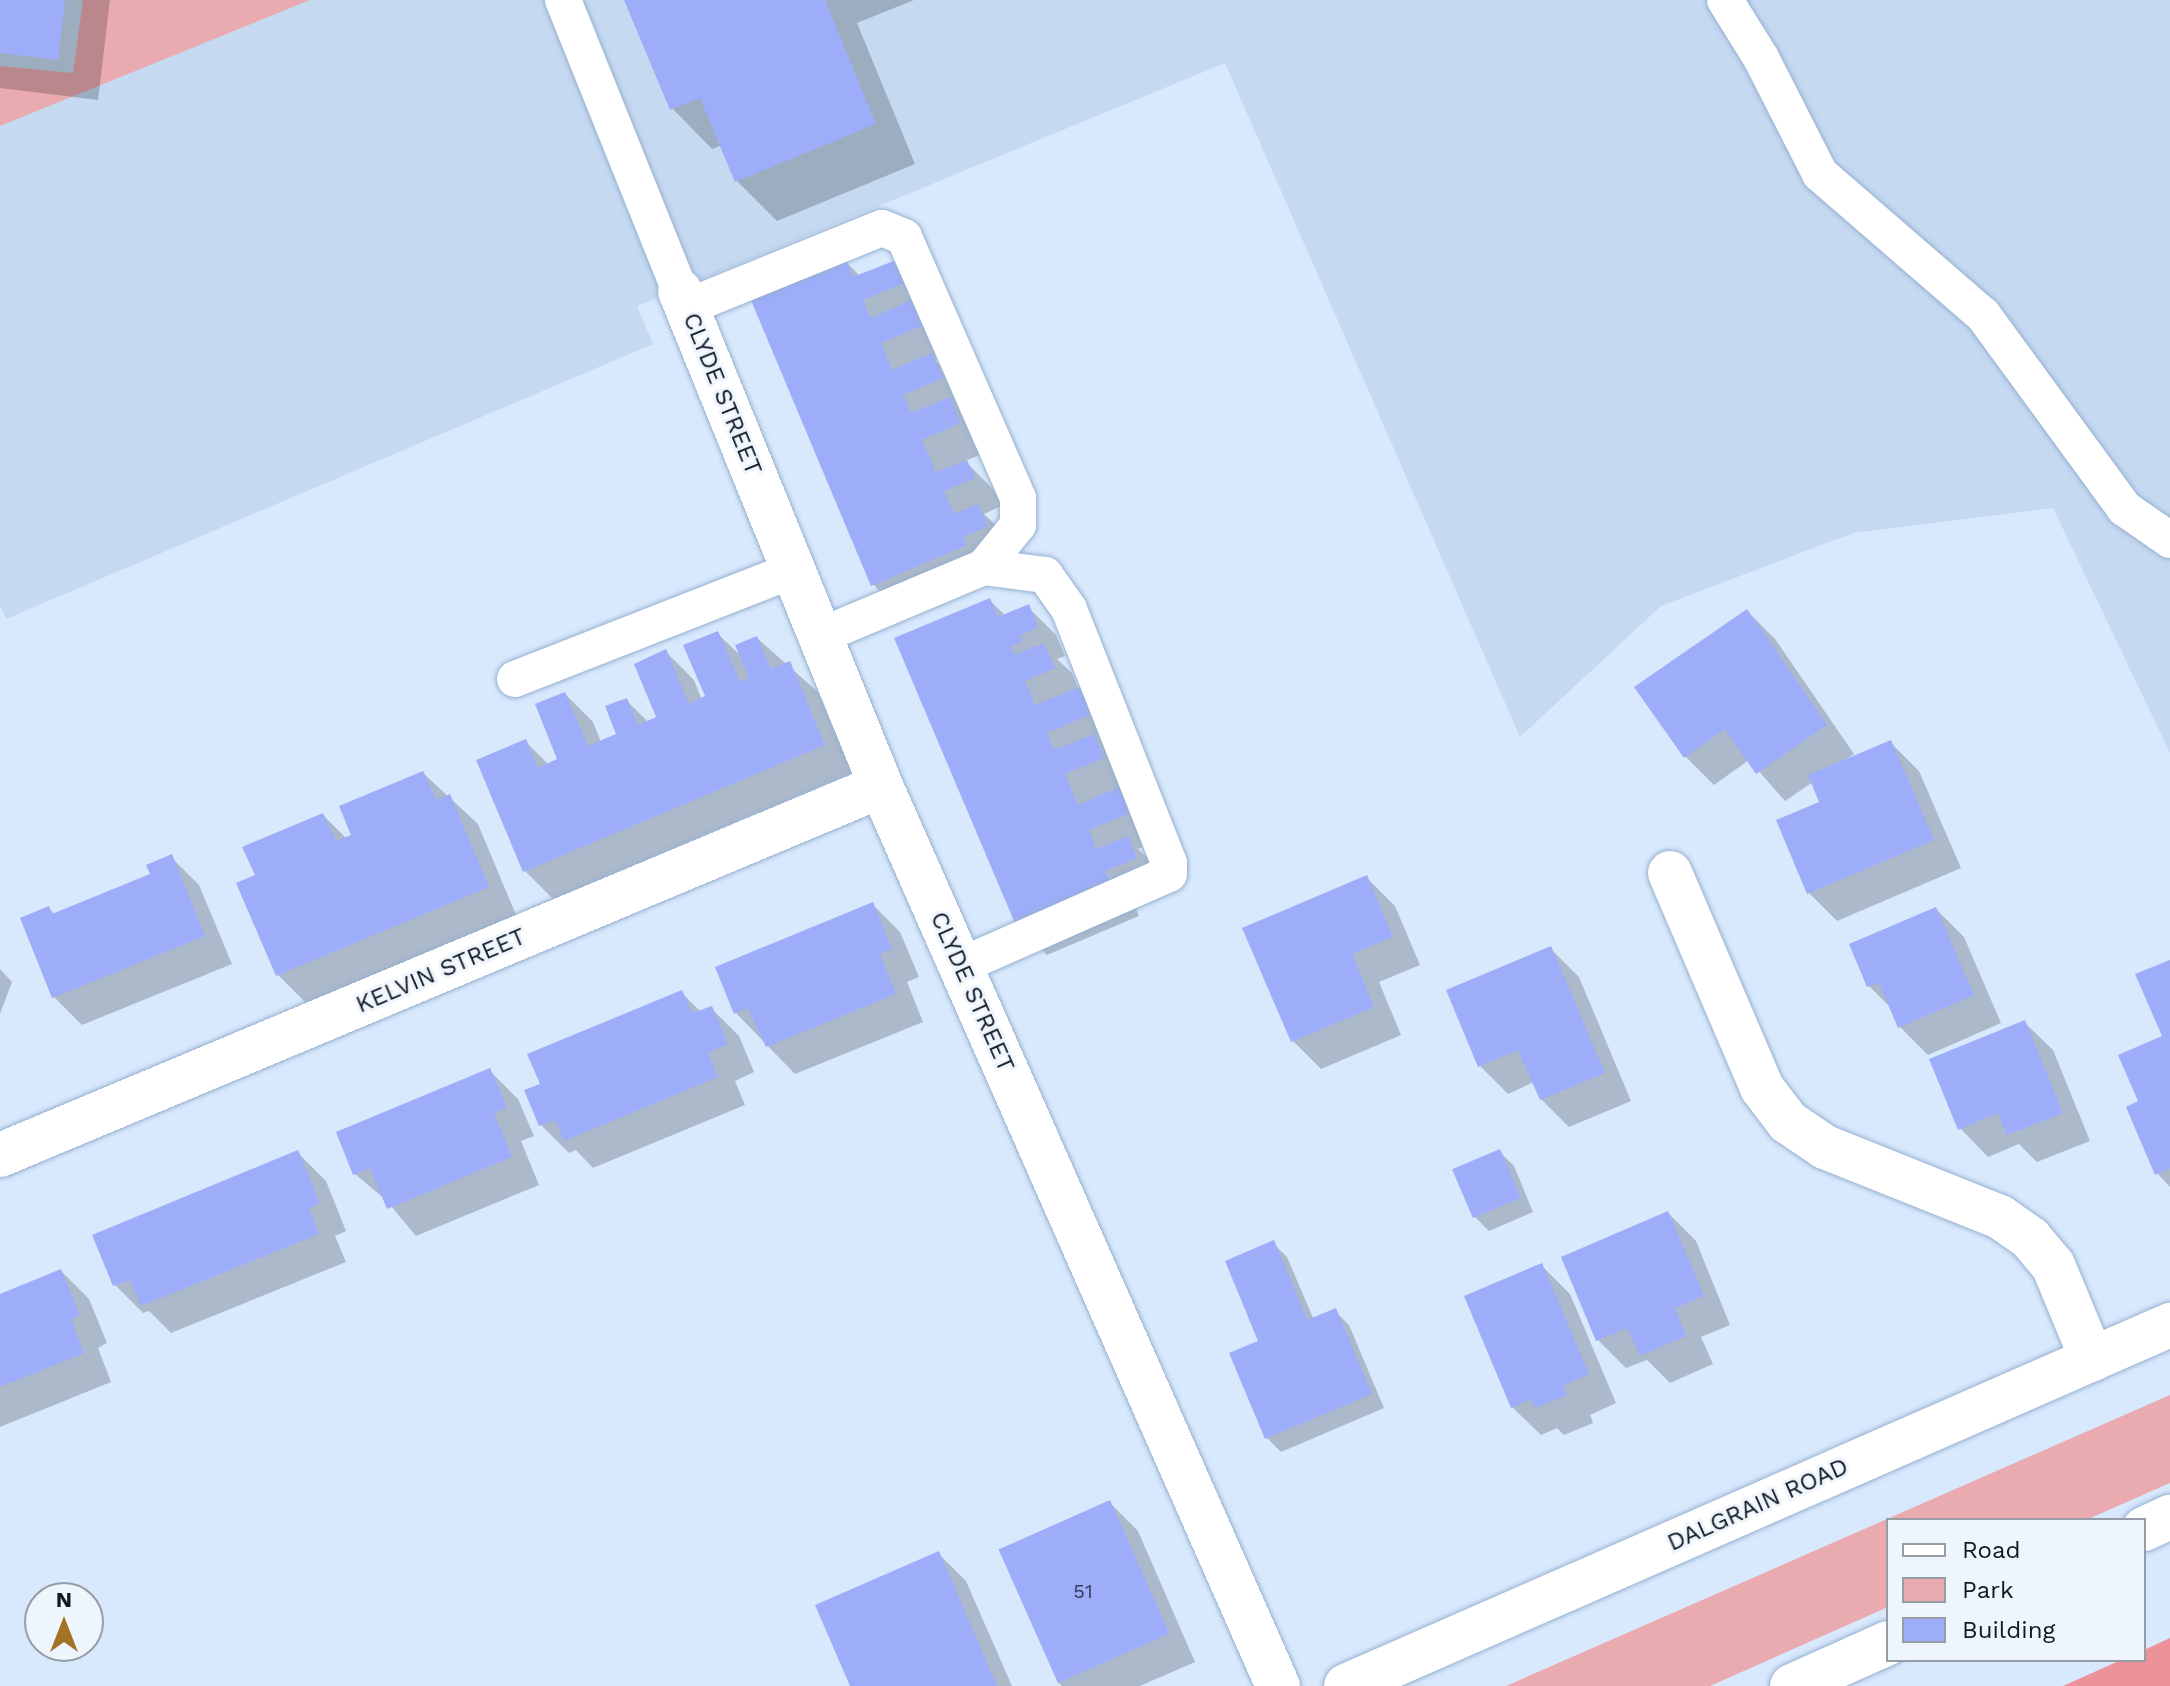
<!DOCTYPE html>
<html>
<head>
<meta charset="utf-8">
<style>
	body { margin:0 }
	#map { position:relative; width:2170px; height:1686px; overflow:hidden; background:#d8e8fd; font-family:"Work Sans",sans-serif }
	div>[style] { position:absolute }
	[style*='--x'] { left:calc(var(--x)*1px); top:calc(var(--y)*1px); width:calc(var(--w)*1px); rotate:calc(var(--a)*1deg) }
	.built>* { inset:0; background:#c5d9f1 }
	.green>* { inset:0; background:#e9abaf }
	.forest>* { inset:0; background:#ee929a }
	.shadow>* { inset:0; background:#0003 }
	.building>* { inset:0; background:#9dadf9; transform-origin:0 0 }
	.roads { filter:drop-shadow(0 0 2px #96b0d0) drop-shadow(0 0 2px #96b0d0) }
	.service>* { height:36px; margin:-18px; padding:0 18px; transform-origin:18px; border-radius:18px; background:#fff }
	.minor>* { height:44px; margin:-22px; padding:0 22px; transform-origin:22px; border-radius:22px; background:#fff }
	.tertiary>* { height:44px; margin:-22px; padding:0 22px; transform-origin:22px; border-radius:22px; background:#fff }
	span { translate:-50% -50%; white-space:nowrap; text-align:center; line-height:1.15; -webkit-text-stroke:6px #eff5fc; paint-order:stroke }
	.number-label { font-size:20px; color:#333e5a }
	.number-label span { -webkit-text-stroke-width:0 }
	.street-label { font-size:24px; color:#101925 }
	.legend { position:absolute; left:1886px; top:1518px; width:260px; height:144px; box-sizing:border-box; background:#eff5fc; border:2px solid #969da6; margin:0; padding:10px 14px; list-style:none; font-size:24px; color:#101925 }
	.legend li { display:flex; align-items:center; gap:16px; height:40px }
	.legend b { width:40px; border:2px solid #969da6 }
	.north { position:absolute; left:24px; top:1582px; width:80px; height:80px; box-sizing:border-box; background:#eff5fc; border:2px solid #969da6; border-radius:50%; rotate:0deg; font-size:22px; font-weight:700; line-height:32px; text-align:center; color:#101925 }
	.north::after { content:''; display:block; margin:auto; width:28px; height:36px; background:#a37328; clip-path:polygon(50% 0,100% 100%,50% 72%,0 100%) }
</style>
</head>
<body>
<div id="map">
	<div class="built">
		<i style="clip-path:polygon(0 0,2170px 0,2170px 753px,2053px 508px,1853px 533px,1661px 606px,1520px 737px,1225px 63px,637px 306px,653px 344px,6px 619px,0 605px)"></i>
	</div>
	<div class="green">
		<i style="clip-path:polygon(83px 0,310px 0,0 126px,0 66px,73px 73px)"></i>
		<i style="clip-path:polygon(2170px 1395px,2170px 1483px,2086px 1520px,1888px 1520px,1888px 1607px,1710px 1686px,1506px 1686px)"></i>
	</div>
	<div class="forest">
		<i style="clip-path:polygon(2170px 1638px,2170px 1686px,2063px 1686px,2121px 1660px,2144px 1660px,2144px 1650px)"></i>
	</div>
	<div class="shadow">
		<i style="clip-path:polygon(0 0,110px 0,98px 100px,0 88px)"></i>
		<i style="clip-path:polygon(627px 0,914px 0,857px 23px,915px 164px,777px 221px,737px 181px,722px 145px,712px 149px,672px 108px)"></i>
		<i style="clip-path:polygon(845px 261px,861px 277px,895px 262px,948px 354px,935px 360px,959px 384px,987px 452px,965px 461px,994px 490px,1001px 506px,984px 514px,1006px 535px,901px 613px,873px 584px)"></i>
		<i style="clip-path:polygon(989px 600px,1006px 616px,1028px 607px,1056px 635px,1065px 656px,1057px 659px,1072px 673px,1078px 688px,1107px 717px,1160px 840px,1138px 849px,1156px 866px,1132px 899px,1139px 916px,1047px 955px,1019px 927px)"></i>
		<i style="clip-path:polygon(1747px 611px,1775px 639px,1854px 754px,1845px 760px,1891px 743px,1919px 771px,1961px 868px,1837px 921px,1809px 893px,1822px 803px,1813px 782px,1785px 801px,1749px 760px,1714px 785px,1686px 757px)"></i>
		<i style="clip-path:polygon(717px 633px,743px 658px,757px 638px,818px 692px,852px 773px,553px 899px,525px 871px,526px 742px,549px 765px,560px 760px,565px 694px,593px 722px,601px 742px,619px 735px,626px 700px,649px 723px,659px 718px,666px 652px,694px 680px,702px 700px,708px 697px)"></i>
		<i style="clip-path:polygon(423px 773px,478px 824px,516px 915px,306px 1003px,278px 975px,257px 876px,323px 815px,347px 839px)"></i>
		<i style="clip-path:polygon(171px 857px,199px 885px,232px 964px,82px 1025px,54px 997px,49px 908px,55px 915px,153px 875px)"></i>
		<i style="clip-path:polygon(1367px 878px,1395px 906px,1420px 965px,1379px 982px,1401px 1035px,1321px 1069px,1293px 1041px)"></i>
		<i style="clip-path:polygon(872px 904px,900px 932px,919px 977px,907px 982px,923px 1022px,795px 1074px,736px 1013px,717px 968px)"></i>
		<i style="clip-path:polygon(1936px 909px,1964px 937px,2001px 1023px,1928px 1055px,1899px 1026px,1892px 1009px,1869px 986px)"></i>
		<i style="clip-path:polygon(1551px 949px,1579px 977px,1631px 1101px,1569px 1127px,1541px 1099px,1534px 1082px,1508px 1094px,1480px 1066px)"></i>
		<i style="clip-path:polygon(2170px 962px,2170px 1187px,2157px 1173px,2141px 1102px,2165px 1037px)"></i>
		<i style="clip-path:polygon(0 969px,12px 982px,0 1014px)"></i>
		<i style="clip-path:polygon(682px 993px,701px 1012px,711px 1008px,739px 1036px,754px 1072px,735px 1081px,745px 1105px,593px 1168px,576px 1150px,569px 1153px,541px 1125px,542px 1085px)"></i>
		<i style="clip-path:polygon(2024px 1022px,2053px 1050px,2090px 1141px,2037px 1162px,2019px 1144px,1988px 1157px,1960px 1128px)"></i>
		<i style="clip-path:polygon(490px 1071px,518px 1099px,534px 1136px,521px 1141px,539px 1185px,416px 1236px,386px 1200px,355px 1174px)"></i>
		<i style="clip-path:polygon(1500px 1152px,1514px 1166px,1533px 1212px,1489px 1231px,1475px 1217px,1455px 1170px)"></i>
		<i style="clip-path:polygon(298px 1153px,326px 1181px,346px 1231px,335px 1236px,346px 1262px,171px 1333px,149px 1311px,143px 1313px,115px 1285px,94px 1236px)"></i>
		<i style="clip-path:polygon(1668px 1213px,1696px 1241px,1730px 1325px,1701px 1337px,1713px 1364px,1670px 1383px,1647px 1360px,1626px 1368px,1598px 1340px)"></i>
		<i style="clip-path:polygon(1273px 1243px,1287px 1257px,1314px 1320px,1335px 1311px,1349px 1325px,1384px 1408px,1281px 1452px,1267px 1438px)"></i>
		<i style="clip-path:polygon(1542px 1266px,1570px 1294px,1616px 1403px,1590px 1415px,1593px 1423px,1564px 1435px,1557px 1428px,1541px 1435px,1512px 1407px)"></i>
		<i style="clip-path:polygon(61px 1271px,89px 1299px,107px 1343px,98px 1348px,111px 1382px,0 1427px,0 1296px)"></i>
		<i style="clip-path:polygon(1110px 1503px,1138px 1531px,1195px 1662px,1140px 1686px,1062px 1686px,1057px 1681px)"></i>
		<i style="clip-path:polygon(938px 1553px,966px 1581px,1012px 1686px,853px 1686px)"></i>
	</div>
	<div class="building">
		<i style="clip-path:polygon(0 0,65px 0,58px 60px,0 53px)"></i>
		<i style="clip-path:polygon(624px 0,825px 0,876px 124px,735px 182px,700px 98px,670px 110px)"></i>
		<i style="clip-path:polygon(846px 259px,853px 277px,896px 260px,906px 282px,863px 300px,871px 318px,911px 300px,922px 326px,881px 343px,892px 370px,932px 353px,943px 378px,903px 395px,911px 413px,950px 397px,960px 423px,922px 440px,936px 472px,967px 460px,975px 478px,944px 491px,954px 514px,978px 504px,988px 526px,963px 537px,967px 545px,871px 586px,750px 298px)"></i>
		<i style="clip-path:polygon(990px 598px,998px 617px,1029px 604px,1038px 627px,1020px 635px,1022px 642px,1011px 646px,1014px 655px,1044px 643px,1055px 668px,1025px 681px,1035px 705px,1080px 687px,1091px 714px,1047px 733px,1054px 750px,1094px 734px,1104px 758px,1065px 774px,1078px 805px,1122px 786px,1133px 812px,1089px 830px,1096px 849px,1128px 836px,1137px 858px,1105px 871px,1113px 887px,1017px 928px,894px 638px)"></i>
		<i style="clip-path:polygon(1747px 609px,1827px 725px,1756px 774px,1725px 729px,1684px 758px,1634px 687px)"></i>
		<i style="clip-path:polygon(718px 631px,740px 682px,749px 678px,735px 645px,740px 643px,757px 636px,771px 669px,790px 661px,825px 745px,523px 872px,476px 760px,526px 739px,538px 768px,557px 759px,535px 704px,565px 692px,588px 746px,616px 734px,605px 706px,627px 698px,638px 725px,656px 717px,634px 664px,666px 649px,689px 704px,705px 696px,683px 645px)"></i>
		<i style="clip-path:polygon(1891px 740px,1934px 840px,1807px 894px,1776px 820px,1819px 802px,1808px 775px)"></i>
		<i style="clip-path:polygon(423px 771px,436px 800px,450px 794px,489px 887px,276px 976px,236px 883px,255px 875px,242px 847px,323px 813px,336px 841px,339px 840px,351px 835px,339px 806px)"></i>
		<i style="clip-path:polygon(172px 854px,205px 936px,52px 998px,20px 918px,49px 906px,52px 914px,150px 874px,146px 865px)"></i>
		<i style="clip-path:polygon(1367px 875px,1393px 937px,1352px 954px,1374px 1007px,1291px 1042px,1242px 928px)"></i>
		<i style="clip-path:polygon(873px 902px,892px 949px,880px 954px,896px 994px,766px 1047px,748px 1008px,734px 1014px,715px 967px)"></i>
		<i style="clip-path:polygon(1936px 907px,1974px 995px,1898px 1028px,1879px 983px,1867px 987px,1849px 944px)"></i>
		<i style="clip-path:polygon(1551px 946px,1605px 1073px,1540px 1100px,1518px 1050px,1478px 1067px,1446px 990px)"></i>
		<i style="clip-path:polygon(2170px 960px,2170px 1168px,2155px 1175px,2126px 1107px,2138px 1101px,2118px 1055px,2162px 1036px,2135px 974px)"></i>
		<i style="clip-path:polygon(682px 990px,692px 1013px,712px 1006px,728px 1044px,708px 1053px,718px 1077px,564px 1141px,555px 1120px,539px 1126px,524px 1090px,540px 1084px,527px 1054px)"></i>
		<i style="clip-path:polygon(2025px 1020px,2063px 1113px,2007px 1135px,1998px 1113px,1958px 1130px,1929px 1059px)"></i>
		<i style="clip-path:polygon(490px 1068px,507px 1108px,494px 1113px,512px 1157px,387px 1209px,370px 1168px,353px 1175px,336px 1132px)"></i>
		<i style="left:1500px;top:1149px;width:53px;height:52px;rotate:67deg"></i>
		<i style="clip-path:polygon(298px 1150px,320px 1203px,309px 1208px,319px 1234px,141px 1306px,130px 1280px,113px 1286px,92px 1235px)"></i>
		<i style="clip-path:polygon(1668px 1211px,1704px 1296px,1675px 1308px,1686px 1336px,1640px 1356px,1627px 1328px,1596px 1341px,1561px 1257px)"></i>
		<i style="clip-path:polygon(1274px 1240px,1307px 1320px,1336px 1308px,1372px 1394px,1265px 1439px,1229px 1353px,1258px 1341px,1225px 1261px)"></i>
		<i style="clip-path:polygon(1542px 1263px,1589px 1374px,1563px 1386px,1567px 1395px,1535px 1408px,1531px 1399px,1511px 1408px,1464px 1296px)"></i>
		<i style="clip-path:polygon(61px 1269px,80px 1315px,71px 1319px,84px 1353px,0 1387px,0 1294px)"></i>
		<i style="left:1110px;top:1500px;width:146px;height:122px;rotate:66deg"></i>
		<i style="clip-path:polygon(939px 1551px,997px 1686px,850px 1686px,815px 1605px)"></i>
	</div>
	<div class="roads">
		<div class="service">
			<i style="--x:563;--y:0;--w:314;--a:68.1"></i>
			<i style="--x:1725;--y:0;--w:68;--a:58.2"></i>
			<i style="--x:1761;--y:58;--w:130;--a:63"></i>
			<i style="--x:1820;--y:174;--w:216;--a:40.9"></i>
			<i style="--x:1983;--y:315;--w:239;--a:53.8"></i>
			<i style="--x:2124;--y:508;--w:56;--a:34.8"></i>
			<i style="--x:687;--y:307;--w:210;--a:-22.1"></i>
			<i style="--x:882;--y:228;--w:24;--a:22"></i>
			<i style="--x:904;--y:237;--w:285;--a:66.4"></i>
			<i style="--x:1018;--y:498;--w:27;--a:90"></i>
			<i style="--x:1018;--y:525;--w:54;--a:129"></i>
			<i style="--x:984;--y:567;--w:178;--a:157.2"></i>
			<i style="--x:515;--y:679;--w:299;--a:-21.4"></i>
			<i style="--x:960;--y:966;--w:228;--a:-23.8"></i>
			<i style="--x:1169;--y:874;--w:11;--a:-90"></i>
			<i style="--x:1169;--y:863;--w:273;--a:-111.5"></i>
			<i style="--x:1069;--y:609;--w:42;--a:-125.2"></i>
			<i style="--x:1045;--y:575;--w:62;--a:-172.5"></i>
		</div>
		<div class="minor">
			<i style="--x:680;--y:291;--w:534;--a:67.9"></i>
			<i style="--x:881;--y:786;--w:984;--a:66.2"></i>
			<i style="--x:1670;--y:873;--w:234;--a:66.8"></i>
			<i style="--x:1762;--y:1088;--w:43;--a:52.6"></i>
			<i style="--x:1788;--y:1122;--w:45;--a:34"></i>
			<i style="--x:1825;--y:1147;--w:188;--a:21.8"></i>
			<i style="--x:2000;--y:1217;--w:37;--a:35"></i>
			<i style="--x:2030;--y:1238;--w:35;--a:50"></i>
			<i style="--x:2053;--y:1265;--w:102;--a:67.5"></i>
			<i style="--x:0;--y:1155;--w:955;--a:-22.73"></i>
			<i style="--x:1346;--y:1686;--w:900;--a:-23.66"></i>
		</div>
		<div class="tertiary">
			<i style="--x:2144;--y:1529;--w:29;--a:-25"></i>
			<i style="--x:1792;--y:1686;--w:105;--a:-24.1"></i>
		</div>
	</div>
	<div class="number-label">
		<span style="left:1083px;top:1591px">51</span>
	</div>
	<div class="street-label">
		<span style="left:722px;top:394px;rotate:68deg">CLYDE STREET</span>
		<span style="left:441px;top:971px;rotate:-23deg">KELVIN STREET</span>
		<span style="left:972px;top:992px;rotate:66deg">CLYDE STREET</span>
		<span style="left:1758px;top:1505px;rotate:-24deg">DALGRAIN ROAD</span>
	</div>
	<ul class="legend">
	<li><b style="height:10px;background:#fff"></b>Road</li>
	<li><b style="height:22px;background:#e9abaf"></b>Park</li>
	<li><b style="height:22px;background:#9dadf9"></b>Building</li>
	</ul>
	<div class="north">N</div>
</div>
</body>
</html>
